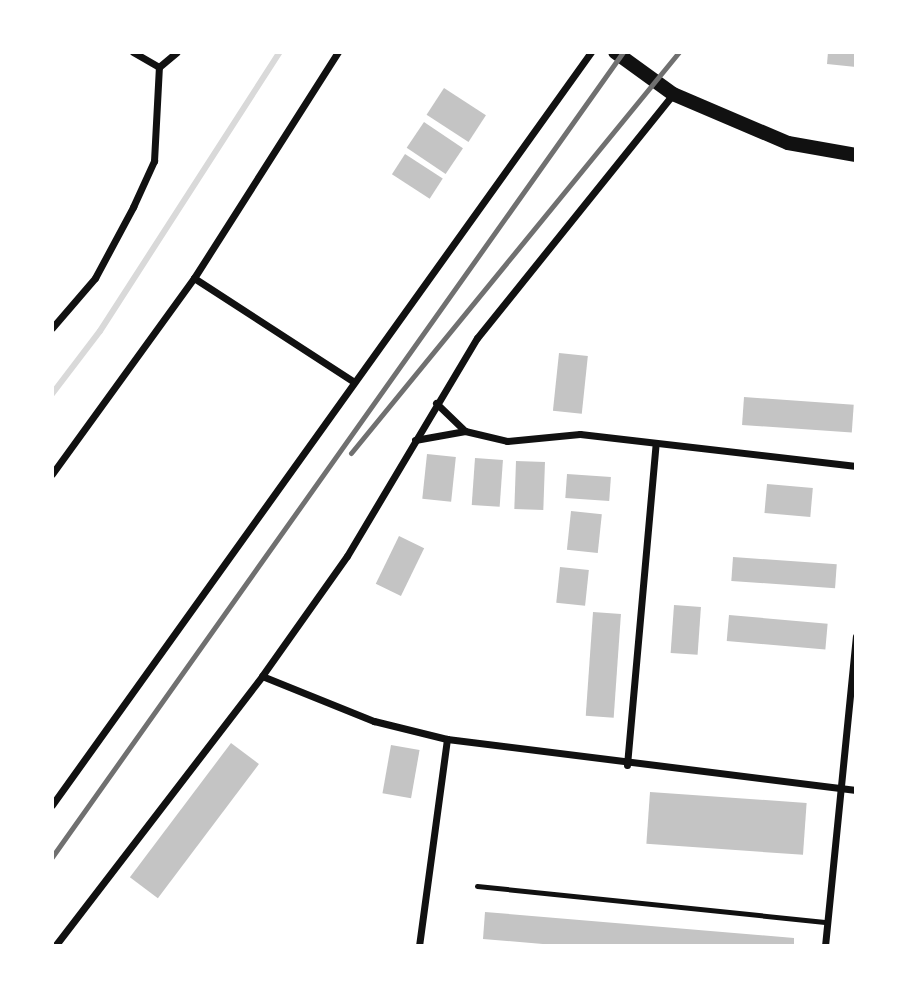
<!DOCTYPE html>
<html>
<head>
<meta charset="utf-8">
<style>
	body { margin:0 }
	#map { position:relative; width:908px; height:998px; overflow:hidden; background:#fff; font-family:Commissioner,sans-serif }
	div>[style] { position:absolute }
	[style*='--x'] { left:calc(var(--x)*1px); top:calc(var(--y)*1px); width:calc(var(--w)*1px); rotate:calc(var(--a)*1deg) }
	.stream>* { height:6px; margin:-3px; padding:0 3px; transform-origin:3px; border-radius:3px; background:#d9d9d9 }
	.building>* { inset:0; background:#c4c4c4; transform-origin:0 0 }
	.service>* { height:5px; margin:-2.5px; padding:0 2.5px; transform-origin:2.5px; border-radius:2.5px; background:#111 }
	.minor>* { height:7px; margin:-3.5px; padding:0 3.5px; transform-origin:3.5px; border-radius:3.5px; background:#111 }
	.secondary>* { height:14px; margin:-7px; padding:0 7px; transform-origin:7px; border-radius:7px; background:#111 }
	.rail>* { height:5px; margin:-2.5px; padding:0 2.5px; transform-origin:2.5px; border-radius:2.5px; background:#707070 }
	span { translate:-50% -50%; white-space:nowrap; text-align:center; line-height:1.15; -webkit-text-stroke:5px #fff; paint-order:stroke }
	.frame { position:absolute; inset:0; border:54px solid #fff; pointer-events:none }
</style>
</head>
<body>
<div id="map">
	<div class="stream">
		<i style="--x:52;--y:394;--w:79;--a:-52.7"></i>
		<i style="--x:100;--y:331;--w:332;--a:-57.2"></i>
	</div>
	<div class="building">
		<i style="clip-path:polygon(828px 52px,856px 52px,856px 67px,827px 64px)"></i>
		<i style="left:444px;top:88px;width:50px;height:32px;rotate:33deg"></i>
		<i style="left:424px;top:122px;width:47px;height:31px;rotate:34deg"></i>
		<i style="left:405px;top:154px;width:45px;height:24px;rotate:33deg"></i>
		<i style="left:559px;top:353px;width:29px;height:58px;rotate:6deg"></i>
		<i style="left:744px;top:397px;width:110px;height:28px;rotate:4deg"></i>
		<i style="left:427px;top:454px;width:29px;height:45px;rotate:6deg"></i>
		<i style="left:475px;top:458px;width:28px;height:47px;rotate:4deg"></i>
		<i style="left:516px;top:461px;width:29px;height:48px;rotate:2deg"></i>
		<i style="left:567px;top:474px;width:44px;height:24px;rotate:4deg"></i>
		<i style="left:767px;top:484px;width:46px;height:29px;rotate:5deg"></i>
		<i style="left:571px;top:511px;width:31px;height:39px;rotate:6deg"></i>
		<i style="left:399px;top:536px;width:28px;height:53px;rotate:26deg"></i>
		<i style="left:733px;top:557px;width:104px;height:24px;rotate:4deg"></i>
		<i style="left:560px;top:567px;width:29px;height:36px;rotate:6deg"></i>
		<i style="left:674px;top:605px;width:27px;height:48px;rotate:4deg"></i>
		<i style="left:593px;top:612px;width:28px;height:104px;rotate:4deg"></i>
		<i style="left:729px;top:615px;width:99px;height:26px;rotate:5deg"></i>
		<i style="left:231px;top:743px;width:35px;height:168px;rotate:37deg"></i>
		<i style="left:391px;top:745px;width:29px;height:49px;rotate:10deg"></i>
		<i style="left:650px;top:792px;width:157px;height:52px;rotate:4deg"></i>
		<i style="clip-path:polygon(485px 912px,794px 938px,794px 946px,566px 946px,483px 939px)"></i>
	</div>
	<div class="service">
		<i style="--x:477;--y:886;--w:352;--a:5.9"></i>
	</div>
	<div class="minor">
		<i style="--x:133;--y:52;--w:30;--a:30"></i>
		<i style="--x:194;--y:278;--w:191;--a:33"></i>
		<i style="--x:52;--y:328;--w:66;--a:-49.3"></i>
		<i style="--x:95;--y:278;--w:81;--a:-61.8"></i>
		<i style="--x:133;--y:207;--w:51;--a:-65.5"></i>
		<i style="--x:154;--y:161;--w:94;--a:-87"></i>
		<i style="--x:159;--y:67;--w:23;--a:-40"></i>
		<i style="--x:436;--y:403;--w:40;--a:44"></i>
		<i style="--x:415;--y:440;--w:51;--a:-10.2"></i>
		<i style="--x:465;--y:431;--w:43;--a:13.4"></i>
		<i style="--x:507;--y:441;--w:73;--a:-5.5"></i>
		<i style="--x:580;--y:434;--w:278;--a:6.6"></i>
		<i style="--x:52;--y:474;--w:242;--a:-54.1"></i>
		<i style="--x:194;--y:278;--w:268;--a:-57.5"></i>
		<i style="--x:262;--y:676;--w:121;--a:21.9"></i>
		<i style="--x:374;--y:721;--w:75;--a:13.9"></i>
		<i style="--x:447;--y:739;--w:412;--a:7.1"></i>
		<i style="--x:627;--y:765;--w:323;--a:-84.9"></i>
		<i style="--x:52;--y:805;--w:926;--a:-54.4"></i>
		<i style="--x:55;--y:946;--w:340;--a:-52.5"></i>
		<i style="--x:262;--y:676;--w:147;--a:-54.7"></i>
		<i style="--x:347;--y:556;--w:254;--a:-59.2"></i>
		<i style="--x:477;--y:338;--w:313;--a:-51.2"></i>
		<i style="--x:419;--y:946;--w:209;--a:-82.3"></i>
		<i style="--x:825;--y:946;--w:311;--a:-84.3"></i>
	</div>
	<div class="secondary">
		<i style="--x:615;--y:52;--w:72;--a:35.9"></i>
		<i style="--x:673;--y:94;--w:125;--a:23.1"></i>
		<i style="--x:788;--y:143;--w:69;--a:10"></i>
	</div>
	<div class="rail">
		<i style="--x:351;--y:453;--w:518;--a:-50.72"></i>
		<i style="--x:52;--y:857;--w:987;--a:-54.65"></i>
	</div>
	<div class="frame"></div>
</div>
</body>
</html>
